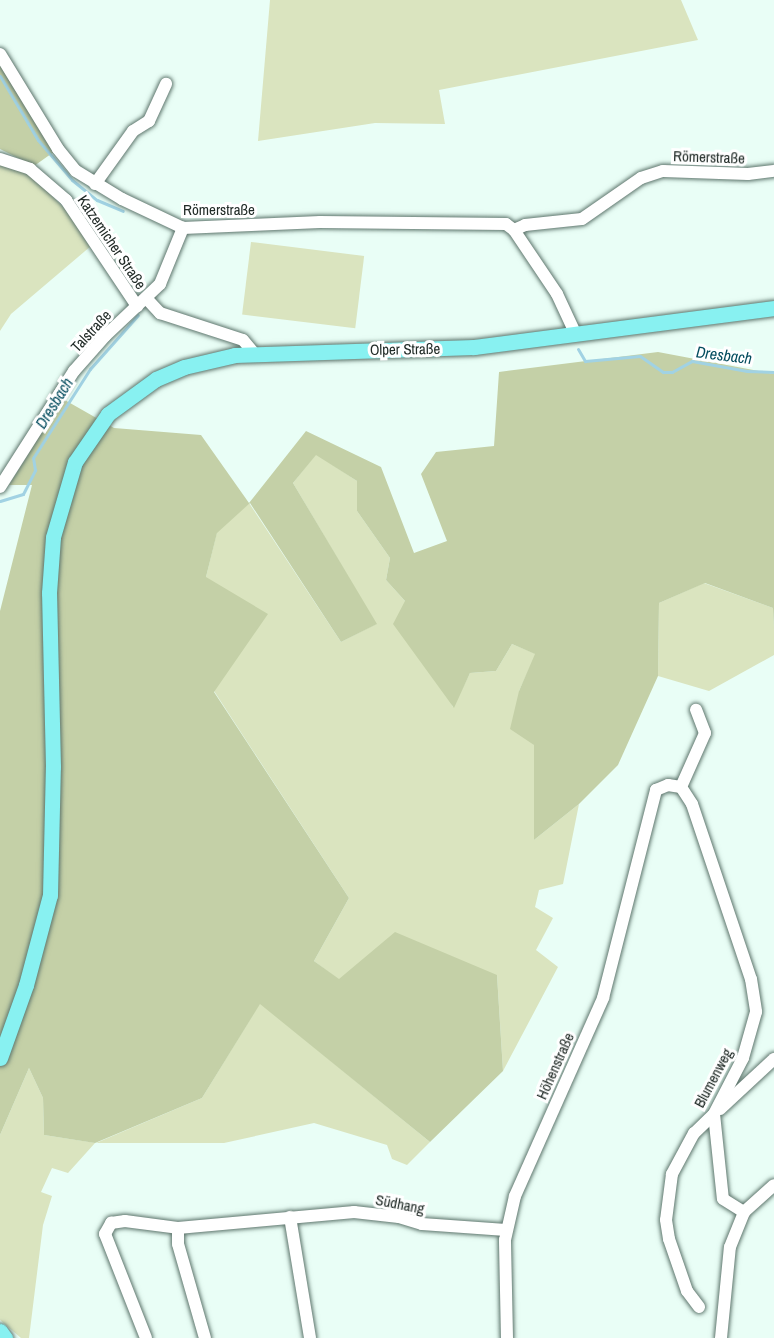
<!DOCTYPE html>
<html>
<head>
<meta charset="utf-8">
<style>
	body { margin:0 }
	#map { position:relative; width:774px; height:1338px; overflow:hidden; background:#e9fef6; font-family:"Archivo Narrow",sans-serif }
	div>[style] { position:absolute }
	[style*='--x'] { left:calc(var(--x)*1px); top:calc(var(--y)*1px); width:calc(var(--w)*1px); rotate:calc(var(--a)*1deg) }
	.green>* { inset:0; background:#dae4bf; transform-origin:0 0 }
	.forest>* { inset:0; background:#c4d0a7 }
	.stream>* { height:3px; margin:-1.5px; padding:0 1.5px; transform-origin:1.5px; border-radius:1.5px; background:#a1d2e3 }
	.roads { filter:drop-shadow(0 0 2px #5e766d) drop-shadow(0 0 2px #5e766d) }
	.minor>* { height:12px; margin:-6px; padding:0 6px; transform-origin:6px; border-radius:6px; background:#fff }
	.major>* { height:15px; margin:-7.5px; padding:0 7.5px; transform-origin:7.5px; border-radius:7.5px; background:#88f1f1 }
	span { translate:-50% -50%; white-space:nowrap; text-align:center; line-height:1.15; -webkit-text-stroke:6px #fff; paint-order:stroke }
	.street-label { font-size:15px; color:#212b27 }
	.water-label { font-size:16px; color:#044c5e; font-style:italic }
</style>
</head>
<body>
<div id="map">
	<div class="green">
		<i style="clip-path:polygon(270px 0,681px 0,698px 40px,439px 90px,445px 124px,375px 123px,258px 141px)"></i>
		<i style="clip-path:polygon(0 163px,29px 173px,68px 212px,91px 246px,11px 314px,0 331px)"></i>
		<i style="left:251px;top:242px;width:114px;height:73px;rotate:7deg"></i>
		<i style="clip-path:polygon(316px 454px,357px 481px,357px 511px,390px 558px,386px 580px,405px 601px,453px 707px,470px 673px,496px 671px,512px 644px,536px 654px,519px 691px,534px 745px,534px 840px,579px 804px,563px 884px,539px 890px,535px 907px,553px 918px,536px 950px,558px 967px,503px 1071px,497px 975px,339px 980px,314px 961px,349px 898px,214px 691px,206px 577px,217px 532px,249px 503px,341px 642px,376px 624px,293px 483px)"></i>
		<i style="clip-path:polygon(704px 583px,773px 608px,774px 630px,774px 655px,709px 691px,658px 676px,659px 603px)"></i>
		<i style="clip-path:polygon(260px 1003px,430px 1142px,407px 1165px,392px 1159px,387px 1145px,314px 1123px,224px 1143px,95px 1143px,68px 1173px,52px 1168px,41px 1192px,52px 1196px,43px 1225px,29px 1338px,21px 1338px,0 1320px,0 1135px,29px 1068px,43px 1098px,44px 1135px,96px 1143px,202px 1098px)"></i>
	</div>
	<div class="forest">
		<i style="clip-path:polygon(0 54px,58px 149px,34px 166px,0 149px)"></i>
		<i style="clip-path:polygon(658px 352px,774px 374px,774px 630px,773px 608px,705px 583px,659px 603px,658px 676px,618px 765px,579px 804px,534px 840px,534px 745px,510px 729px,519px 691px,535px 654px,512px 644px,496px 671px,470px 673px,454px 708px,393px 624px,405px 601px,386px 580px,390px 558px,357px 511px,357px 481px,316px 455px,293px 483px,377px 624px,341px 642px,250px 503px,217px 533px,206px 577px,268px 614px,214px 692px,349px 898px,314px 961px,339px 979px,395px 932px,497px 975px,503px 1071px,430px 1142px,260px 1004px,202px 1098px,95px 1143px,44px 1135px,43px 1098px,29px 1068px,0 1135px,0 611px,32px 485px,9px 485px,63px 399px,114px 428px,201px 435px,249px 503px,306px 431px,381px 467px,414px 553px,447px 541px,421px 474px,436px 452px,494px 446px,499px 372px)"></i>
	</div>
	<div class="stream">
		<i style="--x:0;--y:76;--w:74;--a:59.3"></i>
		<i style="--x:38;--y:140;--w:52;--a:49.6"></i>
		<i style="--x:72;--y:180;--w:32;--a:39"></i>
		<i style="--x:97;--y:200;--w:28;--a:23"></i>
		<i style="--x:578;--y:349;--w:14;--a:60"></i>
		<i style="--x:585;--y:361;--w:55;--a:-5.2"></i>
		<i style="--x:640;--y:356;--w:28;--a:35"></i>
		<i style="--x:663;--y:372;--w:9;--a:0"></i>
		<i style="--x:672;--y:372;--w:23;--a:-29"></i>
		<i style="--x:692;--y:361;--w:56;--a:10.3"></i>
		<i style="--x:747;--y:371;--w:27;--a:2"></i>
		<i style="--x:0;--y:501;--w:24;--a:-17"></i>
		<i style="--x:23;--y:494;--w:27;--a:-63"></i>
		<i style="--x:35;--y:470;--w:12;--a:-99"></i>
		<i style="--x:33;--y:458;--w:106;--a:-57.4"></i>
		<i style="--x:90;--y:369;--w:72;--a:-48.4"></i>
	</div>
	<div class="roads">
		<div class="minor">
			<i style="--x:0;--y:54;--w:111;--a:58.6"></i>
			<i style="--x:58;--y:149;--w:28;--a:51"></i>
			<i style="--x:76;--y:171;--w:54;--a:31.3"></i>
			<i style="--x:122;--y:199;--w:68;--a:25.4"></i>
			<i style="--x:183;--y:228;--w:137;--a:-2.5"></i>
			<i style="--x:320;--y:222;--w:186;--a:0.6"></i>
			<i style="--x:506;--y:224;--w:10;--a:37"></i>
			<i style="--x:514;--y:230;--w:77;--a:56.1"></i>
			<i style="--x:557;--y:294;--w:45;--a:65.1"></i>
			<i style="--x:0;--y:159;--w:32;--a:18"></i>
			<i style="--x:30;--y:169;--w:48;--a:40.7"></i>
			<i style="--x:66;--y:200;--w:128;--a:56.2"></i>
			<i style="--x:95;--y:184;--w:65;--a:-54.4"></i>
			<i style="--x:133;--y:131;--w:19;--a:-32"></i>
			<i style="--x:149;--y:121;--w:41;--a:-65.3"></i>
			<i style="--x:514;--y:230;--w:12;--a:-24"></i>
			<i style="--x:525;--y:225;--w:57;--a:-6"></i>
			<i style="--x:582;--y:219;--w:72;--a:-34.8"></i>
			<i style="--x:641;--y:178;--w:23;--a:-18"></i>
			<i style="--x:663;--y:171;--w:85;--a:2"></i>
			<i style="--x:748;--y:174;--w:26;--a:-7"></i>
			<i style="--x:146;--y:298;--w:21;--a:47"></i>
			<i style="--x:160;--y:313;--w:87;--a:18"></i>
			<i style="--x:243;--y:340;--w:16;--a:50"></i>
			<i style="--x:0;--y:487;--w:138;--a:-57.5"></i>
			<i style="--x:74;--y:371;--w:47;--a:-48.5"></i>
			<i style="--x:105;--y:336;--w:76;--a:-43.4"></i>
			<i style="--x:160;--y:284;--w:61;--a:-67.7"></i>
			<i style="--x:681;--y:787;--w:59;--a:-66"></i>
			<i style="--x:705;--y:733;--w:25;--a:-111"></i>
			<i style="--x:720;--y:1109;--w:74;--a:-42.8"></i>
			<i style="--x:714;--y:1114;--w:85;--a:84"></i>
			<i style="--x:723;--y:1199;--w:25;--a:32"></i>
			<i style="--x:290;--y:1217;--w:123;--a:80.6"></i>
			<i style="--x:178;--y:1228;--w:16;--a:90"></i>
			<i style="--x:178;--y:1244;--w:98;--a:74"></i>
			<i style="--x:146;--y:1338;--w:112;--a:-111.5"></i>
			<i style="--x:105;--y:1234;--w:13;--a:-61"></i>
			<i style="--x:111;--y:1223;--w:14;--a:-8"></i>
			<i style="--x:125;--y:1221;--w:53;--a:7.5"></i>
			<i style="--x:178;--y:1228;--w:177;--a:-5.2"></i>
			<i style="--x:354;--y:1212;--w:45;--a:6.3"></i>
			<i style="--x:399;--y:1217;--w:24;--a:17"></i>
			<i style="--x:422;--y:1224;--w:84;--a:4.1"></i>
			<i style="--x:507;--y:1338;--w:98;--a:-91.2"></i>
			<i style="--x:505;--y:1240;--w:45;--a:-77.2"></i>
			<i style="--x:515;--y:1196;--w:217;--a:-66"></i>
			<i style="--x:603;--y:998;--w:215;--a:-75.7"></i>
			<i style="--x:656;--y:790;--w:13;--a:-23"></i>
			<i style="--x:668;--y:785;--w:13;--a:9"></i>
			<i style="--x:681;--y:787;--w:20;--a:57"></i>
			<i style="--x:692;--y:804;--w:185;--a:71.4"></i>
			<i style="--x:751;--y:979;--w:33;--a:81"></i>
			<i style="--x:756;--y:1012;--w:48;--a:105.8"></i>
			<i style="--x:743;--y:1058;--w:63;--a:117.4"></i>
			<i style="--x:714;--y:1114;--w:28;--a:136"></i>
			<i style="--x:694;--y:1133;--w:47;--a:118.2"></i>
			<i style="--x:672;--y:1174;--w:46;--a:97.4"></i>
			<i style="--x:666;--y:1220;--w:19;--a:81"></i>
			<i style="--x:669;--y:1239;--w:55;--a:70.9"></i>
			<i style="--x:687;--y:1291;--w:20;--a:53"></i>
			<i style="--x:721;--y:1338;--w:91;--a:-84.4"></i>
			<i style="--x:730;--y:1247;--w:38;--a:-68"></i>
			<i style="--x:744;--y:1212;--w:40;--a:-42"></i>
		</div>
		<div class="major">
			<i style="--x:0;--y:1058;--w:77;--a:-70.4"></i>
			<i style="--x:26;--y:985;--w:93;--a:-75.1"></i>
			<i style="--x:50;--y:895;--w:128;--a:-88.7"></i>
			<i style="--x:53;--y:767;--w:174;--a:-91.3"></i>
			<i style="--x:49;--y:593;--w:56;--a:-85.9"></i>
			<i style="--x:53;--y:537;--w:78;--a:-73.7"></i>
			<i style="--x:75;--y:462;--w:58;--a:-55.5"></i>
			<i style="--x:108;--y:414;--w:59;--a:-36.1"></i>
			<i style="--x:156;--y:379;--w:30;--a:-23"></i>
			<i style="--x:184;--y:367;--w:52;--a:-13.2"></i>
			<i style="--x:235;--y:355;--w:239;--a:-1.9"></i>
			<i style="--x:474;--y:347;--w:303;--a:-7.4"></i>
			<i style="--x:0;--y:1331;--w:9;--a:54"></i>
		</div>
	</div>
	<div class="street-label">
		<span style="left:709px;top:157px;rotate:2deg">Römerstraße</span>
		<span style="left:219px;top:210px">Römerstraße</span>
		<span style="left:112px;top:242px;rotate:56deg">Katzemicher Straße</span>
		<span style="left:91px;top:331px;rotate:-47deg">Talstraße</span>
		<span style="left:405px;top:349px;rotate:-1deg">Olper Straße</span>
		<span style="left:555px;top:1066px;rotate:-66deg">Höhenstraße</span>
		<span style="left:713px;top:1078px;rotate:-62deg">Blumenweg</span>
		<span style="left:400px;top:1204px;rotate:11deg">Südhang</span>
	</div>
	<div class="water-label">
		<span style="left:724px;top:355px;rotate:7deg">Dresbach</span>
		<span style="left:54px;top:403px;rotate:-58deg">Dresbach</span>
	</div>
</div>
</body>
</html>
